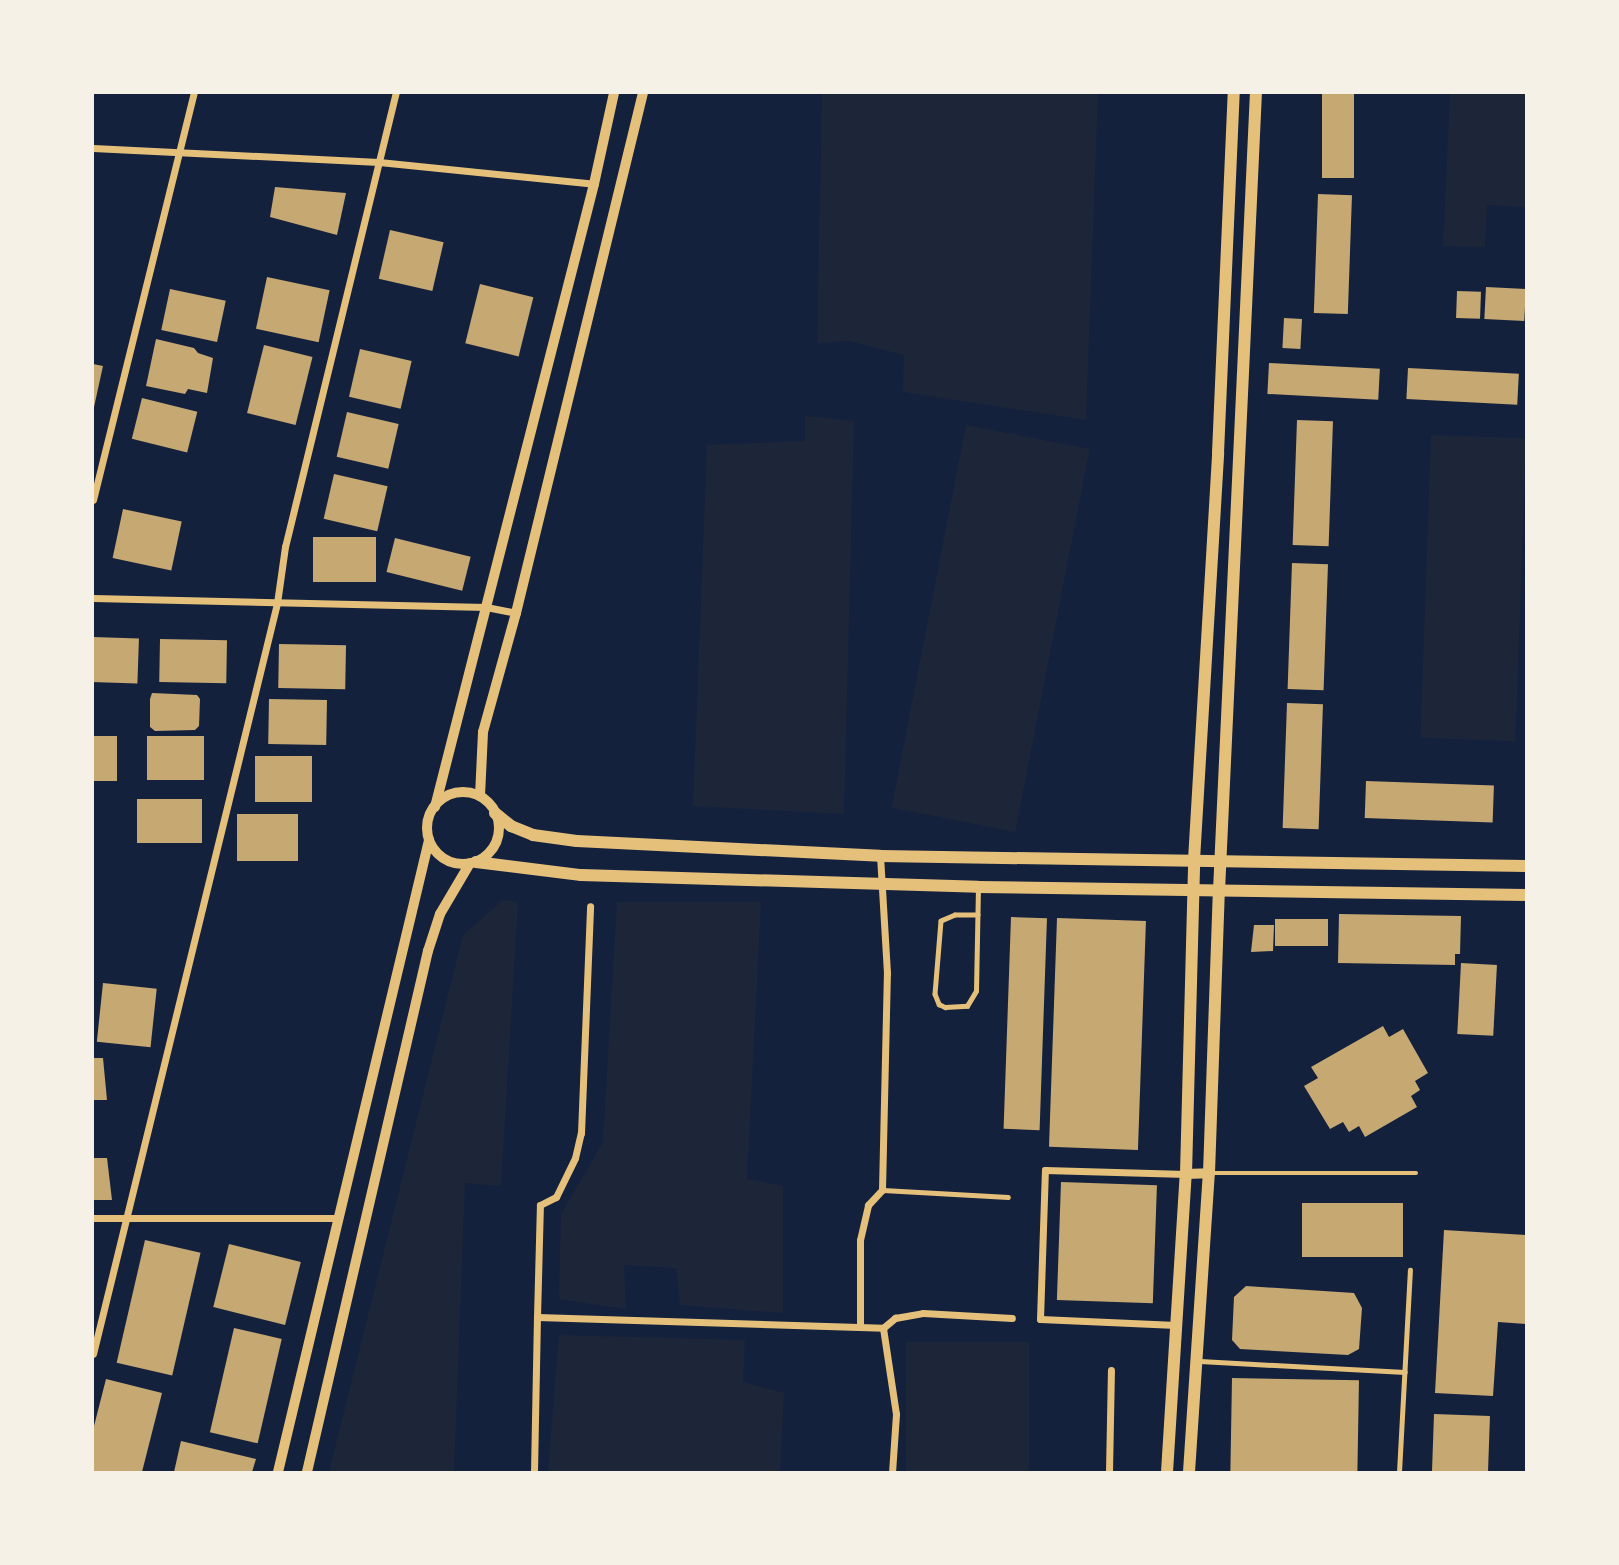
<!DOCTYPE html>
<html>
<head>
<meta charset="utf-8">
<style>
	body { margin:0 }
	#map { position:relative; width:1619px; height:1565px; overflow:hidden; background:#14213d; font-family:"Asap Condensed",sans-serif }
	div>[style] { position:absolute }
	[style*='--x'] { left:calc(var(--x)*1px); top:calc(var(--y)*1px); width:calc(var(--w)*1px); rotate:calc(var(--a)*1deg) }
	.green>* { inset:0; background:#1d2539; transform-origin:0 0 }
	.building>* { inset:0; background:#c6a872; transform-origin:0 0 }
	.service>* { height:4.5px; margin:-2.25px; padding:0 2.25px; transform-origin:2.25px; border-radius:2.25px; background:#e5c07b }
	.minor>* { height:7px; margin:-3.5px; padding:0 3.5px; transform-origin:3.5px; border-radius:3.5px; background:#e5c07b }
	.tertiary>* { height:10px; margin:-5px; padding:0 5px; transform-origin:5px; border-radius:5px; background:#e5c07b }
	.tertiary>.ring { margin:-5px; padding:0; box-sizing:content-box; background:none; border:10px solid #e5c07b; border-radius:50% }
	.secondary>* { height:12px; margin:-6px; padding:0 6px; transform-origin:6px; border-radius:6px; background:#e5c07b }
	span { translate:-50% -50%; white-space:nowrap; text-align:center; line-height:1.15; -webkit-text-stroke:6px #f6f1e7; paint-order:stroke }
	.frame { position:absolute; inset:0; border:94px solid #f6f1e7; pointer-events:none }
</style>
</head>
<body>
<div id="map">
	<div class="green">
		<i style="clip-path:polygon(822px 93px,1098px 93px,1086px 420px,903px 392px,904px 355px,849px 341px,817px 343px)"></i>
		<i style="clip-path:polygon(1450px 93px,1526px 93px,1526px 207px,1487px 205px,1485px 247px,1443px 246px)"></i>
		<i style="clip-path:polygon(805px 416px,854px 421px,844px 814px,693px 806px,707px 445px,805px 441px)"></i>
		<i style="left:966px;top:425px;width:126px;height:390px;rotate:11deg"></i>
		<i style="left:1431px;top:435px;width:95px;height:303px;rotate:2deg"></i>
		<i style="clip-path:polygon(503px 900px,518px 902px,501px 1186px,465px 1183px,454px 1472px,329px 1472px,463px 935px)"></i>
		<i style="clip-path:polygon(617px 902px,761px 902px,747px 1179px,783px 1186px,783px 1313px,680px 1305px,676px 1268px,624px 1265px,626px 1309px,559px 1299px,561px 1214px,603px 1142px)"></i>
		<i style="clip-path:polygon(559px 1335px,745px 1340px,743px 1382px,784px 1393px,780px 1472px,548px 1472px)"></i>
		<i style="left:906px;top:1342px;width:123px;height:130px"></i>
	</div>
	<div class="building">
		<i style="left:1322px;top:93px;width:32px;height:85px"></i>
		<i style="clip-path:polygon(275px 187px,346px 193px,337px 235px,270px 217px)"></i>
		<i style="left:1318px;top:194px;width:34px;height:119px;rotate:2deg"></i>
		<i style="left:390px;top:230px;width:55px;height:50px;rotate:13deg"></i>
		<i style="left:267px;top:277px;width:64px;height:53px;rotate:12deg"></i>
		<i style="left:480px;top:284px;width:55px;height:61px;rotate:14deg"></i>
		<i style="left:1486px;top:287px;width:40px;height:32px;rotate:3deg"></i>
		<i style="left:170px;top:289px;width:57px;height:42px;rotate:12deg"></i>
		<i style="left:1457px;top:291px;width:24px;height:27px;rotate:2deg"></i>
		<i style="left:1284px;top:318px;width:18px;height:30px;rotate:3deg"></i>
		<i style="clip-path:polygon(156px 339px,194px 348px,198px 353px,213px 358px,207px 393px,188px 389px,185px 394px,146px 386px)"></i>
		<i style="left:264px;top:345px;width:50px;height:70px;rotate:14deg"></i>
		<i style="left:360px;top:349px;width:53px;height:49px;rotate:13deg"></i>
		<i style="left:1269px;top:363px;width:111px;height:31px;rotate:3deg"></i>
		<i style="clip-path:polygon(93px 364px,103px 366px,94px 407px,93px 407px)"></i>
		<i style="left:1408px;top:368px;width:111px;height:31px;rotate:3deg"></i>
		<i style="left:142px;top:398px;width:57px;height:42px;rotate:14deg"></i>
		<i style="left:347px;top:412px;width:53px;height:46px;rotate:13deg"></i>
		<i style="left:1297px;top:420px;width:36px;height:125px;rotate:2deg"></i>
		<i style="left:334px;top:474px;width:55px;height:46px;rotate:13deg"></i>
		<i style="left:123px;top:509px;width:60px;height:50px;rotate:12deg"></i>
		<i style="left:313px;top:537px;width:63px;height:45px"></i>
		<i style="left:395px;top:538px;width:78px;height:35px;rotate:14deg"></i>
		<i style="left:1292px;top:563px;width:36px;height:126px;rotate:2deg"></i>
		<i style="left:93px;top:637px;width:46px;height:45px;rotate:2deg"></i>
		<i style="left:160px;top:639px;width:67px;height:43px;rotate:1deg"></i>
		<i style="left:279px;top:644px;width:67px;height:44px;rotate:1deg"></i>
		<i style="clip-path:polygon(152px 693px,197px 695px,200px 699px,199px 726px,195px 730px,155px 731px,150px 727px,150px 699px)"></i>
		<i style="left:269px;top:699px;width:58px;height:45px;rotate:1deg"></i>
		<i style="left:1287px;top:703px;width:36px;height:125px;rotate:2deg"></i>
		<i style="left:93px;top:736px;width:24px;height:45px"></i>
		<i style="left:147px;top:736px;width:57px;height:44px"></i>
		<i style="left:255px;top:756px;width:57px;height:46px"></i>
		<i style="left:1366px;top:781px;width:128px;height:37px;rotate:2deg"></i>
		<i style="left:137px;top:799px;width:65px;height:44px"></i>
		<i style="left:237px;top:814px;width:61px;height:47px"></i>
		<i style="clip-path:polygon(1339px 914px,1461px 916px,1460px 954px,1455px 954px,1455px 965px,1338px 963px)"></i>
		<i style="left:1011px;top:917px;width:36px;height:212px;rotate:2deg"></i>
		<i style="left:1057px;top:918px;width:89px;height:229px;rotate:2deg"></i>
		<i style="left:1275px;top:919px;width:53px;height:27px"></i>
		<i style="clip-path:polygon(1254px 925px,1274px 925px,1273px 951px,1251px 952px)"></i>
		<i style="left:1461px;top:963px;width:36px;height:71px;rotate:3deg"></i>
		<i style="left:103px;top:983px;width:54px;height:59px;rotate:6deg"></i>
		<i style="clip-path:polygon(1383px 1026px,1389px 1037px,1403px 1029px,1428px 1073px,1415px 1081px,1420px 1090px,1411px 1096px,1417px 1107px,1365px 1137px,1359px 1126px,1349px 1132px,1343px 1122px,1330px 1129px,1304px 1086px,1318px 1078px,1311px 1067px)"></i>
		<i style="clip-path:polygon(93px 1058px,103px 1058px,107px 1100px,93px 1100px)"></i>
		<i style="clip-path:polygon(93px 1158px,107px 1158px,112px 1200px,93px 1200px)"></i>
		<i style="left:1061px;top:1182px;width:96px;height:118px;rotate:2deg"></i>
		<i style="left:1302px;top:1203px;width:101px;height:54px"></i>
		<i style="clip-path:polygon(1444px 1230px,1526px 1235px,1526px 1324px,1498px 1322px,1493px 1396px,1435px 1393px)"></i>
		<i style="left:145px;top:1240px;width:57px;height:126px;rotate:13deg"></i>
		<i style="left:229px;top:1244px;width:74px;height:65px;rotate:14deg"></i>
		<i style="clip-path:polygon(1246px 1286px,1354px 1293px,1362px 1308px,1359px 1349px,1348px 1355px,1240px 1349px,1232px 1340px,1234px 1297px)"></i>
		<i style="left:234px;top:1328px;width:49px;height:107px;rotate:13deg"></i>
		<i style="left:1232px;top:1378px;width:127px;height:94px;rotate:1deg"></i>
		<i style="clip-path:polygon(106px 1379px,162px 1393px,142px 1472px,93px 1472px,93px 1430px)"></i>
		<i style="left:1434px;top:1414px;width:56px;height:58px;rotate:2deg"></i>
		<i style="clip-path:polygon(181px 1441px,256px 1459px,252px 1472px,174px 1472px)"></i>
	</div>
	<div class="service">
		<i style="--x:978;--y:915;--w:23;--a:180"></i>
		<i style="--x:955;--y:915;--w:15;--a:157"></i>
		<i style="--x:941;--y:921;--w:73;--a:94.7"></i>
		<i style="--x:935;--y:994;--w:11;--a:68"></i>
		<i style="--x:939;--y:1004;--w:7;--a:27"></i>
		<i style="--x:945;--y:1007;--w:22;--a:-3"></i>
		<i style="--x:967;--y:1006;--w:17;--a:-59"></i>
		<i style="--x:976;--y:991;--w:104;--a:-88.9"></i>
		<i style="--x:1211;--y:1173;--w:205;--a:0"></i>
		<i style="--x:883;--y:1190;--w:125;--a:3.2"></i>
		<i style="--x:1200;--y:1361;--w:205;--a:3.1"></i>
		<i style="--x:1399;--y:1472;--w:202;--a:-86.9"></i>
	</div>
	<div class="minor">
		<i style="--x:93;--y:148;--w:286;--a:2.8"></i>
		<i style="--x:379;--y:162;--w:216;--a:5.8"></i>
		<i style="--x:93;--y:500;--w:419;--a:-76.1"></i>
		<i style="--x:93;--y:598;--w:393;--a:1.3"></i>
		<i style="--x:486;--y:607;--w:31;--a:11"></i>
		<i style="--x:93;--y:1218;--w:246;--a:0"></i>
		<i style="--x:537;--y:1317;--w:112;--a:-88.5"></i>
		<i style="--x:540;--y:1205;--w:18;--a:-27"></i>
		<i style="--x:556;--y:1197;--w:43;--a:-64"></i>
		<i style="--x:575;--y:1158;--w:26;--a:-77"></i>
		<i style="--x:581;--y:1133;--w:227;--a:-87.7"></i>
		<i style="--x:1176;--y:1325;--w:136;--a:-177.5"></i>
		<i style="--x:1040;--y:1319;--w:149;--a:-88.1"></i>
		<i style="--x:1045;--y:1170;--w:141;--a:1.6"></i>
		<i style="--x:860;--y:1326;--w:86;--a:-90"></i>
		<i style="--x:860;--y:1240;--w:36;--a:-77"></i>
		<i style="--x:868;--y:1205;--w:21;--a:-47"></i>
		<i style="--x:882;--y:1190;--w:217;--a:-88.7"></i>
		<i style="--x:887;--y:973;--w:117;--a:-93.4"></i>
		<i style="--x:883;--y:1328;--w:87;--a:81.4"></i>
		<i style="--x:896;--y:1414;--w:58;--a:93.9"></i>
		<i style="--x:93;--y:1354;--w:773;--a:-76.23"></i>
		<i style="--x:277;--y:603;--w:57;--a:-81.9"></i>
		<i style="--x:285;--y:547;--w:467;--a:-76.3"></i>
		<i style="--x:534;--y:1472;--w:155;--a:-88.9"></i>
		<i style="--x:537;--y:1317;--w:346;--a:1.8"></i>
		<i style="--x:883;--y:1328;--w:16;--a:-40"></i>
		<i style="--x:895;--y:1318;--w:28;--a:-10"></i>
		<i style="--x:923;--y:1313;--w:89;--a:3.2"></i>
		<i style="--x:1109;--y:1472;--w:102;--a:-88.9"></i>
	</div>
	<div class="tertiary">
		<i class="ring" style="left:427px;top:792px;width:62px;height:62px"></i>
		<i style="--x:480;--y:796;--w:64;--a:-87.3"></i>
		<i style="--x:483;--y:732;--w:123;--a:-74.5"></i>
		<i style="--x:516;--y:613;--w:535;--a:-76.28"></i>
		<i style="--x:435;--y:807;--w:643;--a:-75.68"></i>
		<i style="--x:594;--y:184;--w:93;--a:-77.6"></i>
		<i style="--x:1186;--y:1174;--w:23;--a:-2"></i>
		<i style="--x:278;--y:1472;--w:650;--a:-76.56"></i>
		<i style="--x:307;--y:1472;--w:535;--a:-76.93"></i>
		<i style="--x:428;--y:951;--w:39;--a:-72"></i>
		<i style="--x:440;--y:914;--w:59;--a:-59.5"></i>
	</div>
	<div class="secondary">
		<i style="--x:495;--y:813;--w:21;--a:39"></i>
		<i style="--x:511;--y:826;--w:24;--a:22"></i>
		<i style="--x:533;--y:835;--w:44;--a:7.8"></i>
		<i style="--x:577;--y:841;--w:303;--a:2.8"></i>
		<i style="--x:880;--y:856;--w:646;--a:0.89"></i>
		<i style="--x:476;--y:862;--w:106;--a:7.1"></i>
		<i style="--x:581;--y:875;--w:397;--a:1.7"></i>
		<i style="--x:978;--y:887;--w:548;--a:0.84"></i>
		<i style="--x:1167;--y:1472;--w:299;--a:-86.4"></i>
		<i style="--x:1186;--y:1174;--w:314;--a:-88.5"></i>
		<i style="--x:1194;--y:860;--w:408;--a:-86.6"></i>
		<i style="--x:1218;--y:453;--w:360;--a:-87.5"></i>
		<i style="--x:1189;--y:1472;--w:300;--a:-86.2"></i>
		<i style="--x:1209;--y:1173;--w:282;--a:-88"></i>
		<i style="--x:1219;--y:891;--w:799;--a:-87.35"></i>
	</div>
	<div class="frame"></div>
</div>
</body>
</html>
